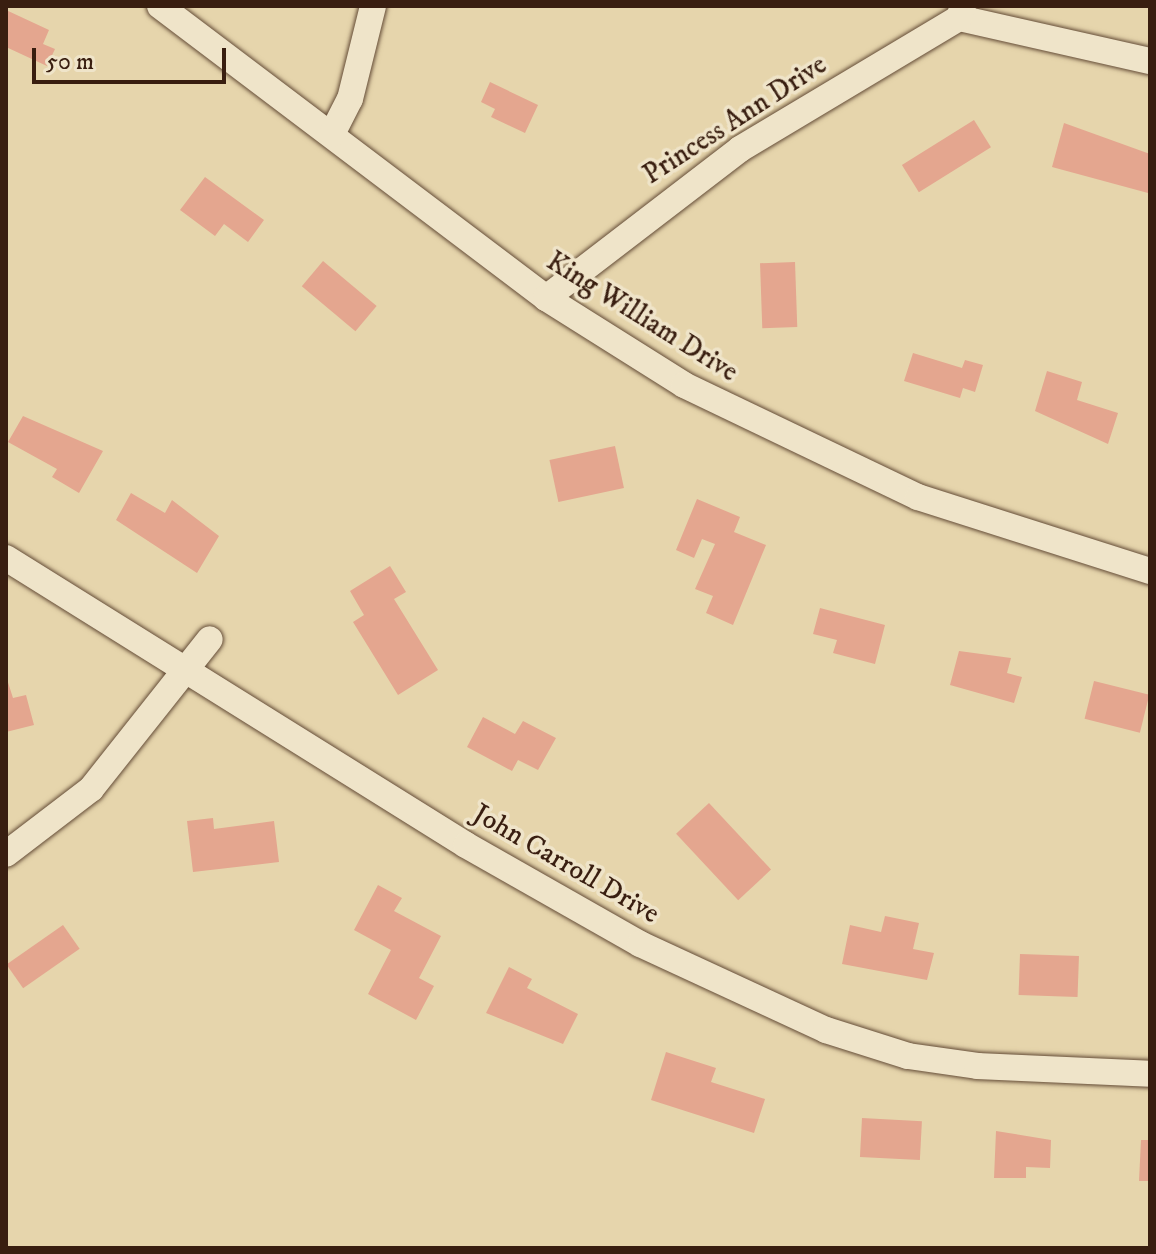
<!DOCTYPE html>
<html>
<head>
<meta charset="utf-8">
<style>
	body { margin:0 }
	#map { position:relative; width:1156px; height:1254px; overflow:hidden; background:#e6d5ac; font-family:"IM FELL DW Pica",serif }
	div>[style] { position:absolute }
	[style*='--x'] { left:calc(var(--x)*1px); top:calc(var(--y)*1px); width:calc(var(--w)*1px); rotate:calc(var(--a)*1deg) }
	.building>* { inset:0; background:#e4a68f; transform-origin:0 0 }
	.roads { filter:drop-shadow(0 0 2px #644c37) drop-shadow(0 0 2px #644c37) }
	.minor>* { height:26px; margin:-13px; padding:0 13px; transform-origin:13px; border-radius:13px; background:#efe4c9 }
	span { translate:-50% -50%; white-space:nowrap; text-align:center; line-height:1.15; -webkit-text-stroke:7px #efe4c9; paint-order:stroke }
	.street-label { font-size:28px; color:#391e10 }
	.frame { position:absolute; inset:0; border:8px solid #391e10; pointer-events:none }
	.scale { position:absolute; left:32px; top:48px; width:194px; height:36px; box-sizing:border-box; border:4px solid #391e10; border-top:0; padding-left:10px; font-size:24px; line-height:28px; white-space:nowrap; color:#391e10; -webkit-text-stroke:6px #efe4c9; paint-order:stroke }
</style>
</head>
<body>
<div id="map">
	<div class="building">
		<i style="clip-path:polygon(6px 10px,49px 30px,43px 44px,55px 49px,47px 66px,6px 47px)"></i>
		<i style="clip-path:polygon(490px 82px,538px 105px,525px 133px,491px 117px,495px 109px,481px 102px)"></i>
		<i style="left:974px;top:120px;width:32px;height:85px;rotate:58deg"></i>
		<i style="clip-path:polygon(1064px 123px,1150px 154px,1148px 193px,1052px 167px)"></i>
		<i style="clip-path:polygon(205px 177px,264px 220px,248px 242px,224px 224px,215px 236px,180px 210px)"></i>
		<i style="left:323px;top:261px;width:70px;height:33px;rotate:40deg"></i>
		<i style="left:795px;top:262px;width:65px;height:35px;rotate:88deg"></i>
		<i style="clip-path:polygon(913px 353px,962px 368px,965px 360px,983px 365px,975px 392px,963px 388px,960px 398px,904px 381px)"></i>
		<i style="clip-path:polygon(1047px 371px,1082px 382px,1077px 400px,1118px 413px,1108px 444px,1035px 411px)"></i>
		<i style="clip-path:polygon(23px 416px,103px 451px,79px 493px,52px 477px,57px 469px,8px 442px)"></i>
		<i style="left:615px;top:446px;width:43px;height:67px;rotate:78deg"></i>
		<i style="clip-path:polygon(131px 493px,165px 513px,172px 500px,219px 536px,197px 573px,116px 520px)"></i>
		<i style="clip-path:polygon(697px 499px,740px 517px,734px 532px,766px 545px,733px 625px,706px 613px,713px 596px,695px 589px,715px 544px,702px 539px,694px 558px,676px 550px)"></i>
		<i style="clip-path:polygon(390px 566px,406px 592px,394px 599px,438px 670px,398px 695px,353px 622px,364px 615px,350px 591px)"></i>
		<i style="clip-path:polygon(820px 608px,885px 625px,875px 664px,833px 653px,837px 640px,813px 634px)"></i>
		<i style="clip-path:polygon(959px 651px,1011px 658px,1007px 673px,1022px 677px,1014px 703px,950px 685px)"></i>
		<i style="clip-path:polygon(6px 676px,13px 698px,26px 695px,34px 725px,6px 732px)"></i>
		<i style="left:1094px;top:681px;width:57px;height:39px;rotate:14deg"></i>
		<i style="clip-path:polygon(483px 717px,515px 734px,523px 721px,556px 738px,538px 770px,518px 760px,512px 771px,467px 747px)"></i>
		<i style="left:709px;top:803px;width:91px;height:45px;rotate:47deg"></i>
		<i style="clip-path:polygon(213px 818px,214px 829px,274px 821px,279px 862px,193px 872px,187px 821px)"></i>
		<i style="clip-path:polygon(378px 885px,402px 898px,394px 911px,441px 936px,419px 978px,434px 986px,416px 1020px,368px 994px,391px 950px,354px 930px)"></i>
		<i style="clip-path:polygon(885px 916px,919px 923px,913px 949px,934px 953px,927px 980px,842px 964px,850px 925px,881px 932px)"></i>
		<i style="left:63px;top:925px;width:29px;height:69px;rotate:55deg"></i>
		<i style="left:1020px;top:954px;width:59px;height:41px;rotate:2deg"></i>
		<i style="clip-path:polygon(509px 967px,532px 979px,527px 988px,578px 1014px,563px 1044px,486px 1013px)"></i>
		<i style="clip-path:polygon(666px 1052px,716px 1068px,711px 1082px,765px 1099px,754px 1133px,651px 1100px)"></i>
		<i style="left:862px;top:1118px;width:60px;height:39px;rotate:3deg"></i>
		<i style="clip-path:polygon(996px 1131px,1051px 1140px,1050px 1168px,1026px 1167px,1026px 1178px,994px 1178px)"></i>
		<i style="clip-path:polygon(1141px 1140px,1150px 1140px,1150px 1181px,1139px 1181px)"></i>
	</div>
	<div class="roads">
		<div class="minor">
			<i style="--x:160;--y:6;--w:484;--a:37.1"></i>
			<i style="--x:546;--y:298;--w:163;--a:32.2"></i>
			<i style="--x:684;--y:385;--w:259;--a:25.6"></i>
			<i style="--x:918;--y:497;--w:244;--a:17.7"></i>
			<i style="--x:959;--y:18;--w:196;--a:12.7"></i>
			<i style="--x:332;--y:134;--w:39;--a:-63"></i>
			<i style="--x:350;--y:99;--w:96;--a:-76.1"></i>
			<i style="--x:546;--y:298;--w:245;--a:-37.5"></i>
			<i style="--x:740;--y:149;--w:255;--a:-30.9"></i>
			<i style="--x:959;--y:18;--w:13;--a:-72"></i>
			<i style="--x:6;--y:558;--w:542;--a:31.96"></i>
			<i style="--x:466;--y:845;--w:200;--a:29.6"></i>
			<i style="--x:640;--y:944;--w:205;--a:24.8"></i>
			<i style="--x:826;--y:1030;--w:86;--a:17.6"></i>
			<i style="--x:908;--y:1056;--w:70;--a:8.2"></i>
			<i style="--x:977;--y:1066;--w:173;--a:2.6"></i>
			<i style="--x:6;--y:854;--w:107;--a:-37.4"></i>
			<i style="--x:91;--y:789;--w:191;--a:-51.6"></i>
		</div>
	</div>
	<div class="street-label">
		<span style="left:735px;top:120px;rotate:-33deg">Princess Ann Drive</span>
		<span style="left:642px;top:317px;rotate:32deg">King William Drive</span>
		<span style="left:566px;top:864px;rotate:30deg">John Carroll Drive</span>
	</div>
	<div class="frame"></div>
	<div class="scale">50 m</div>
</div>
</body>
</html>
